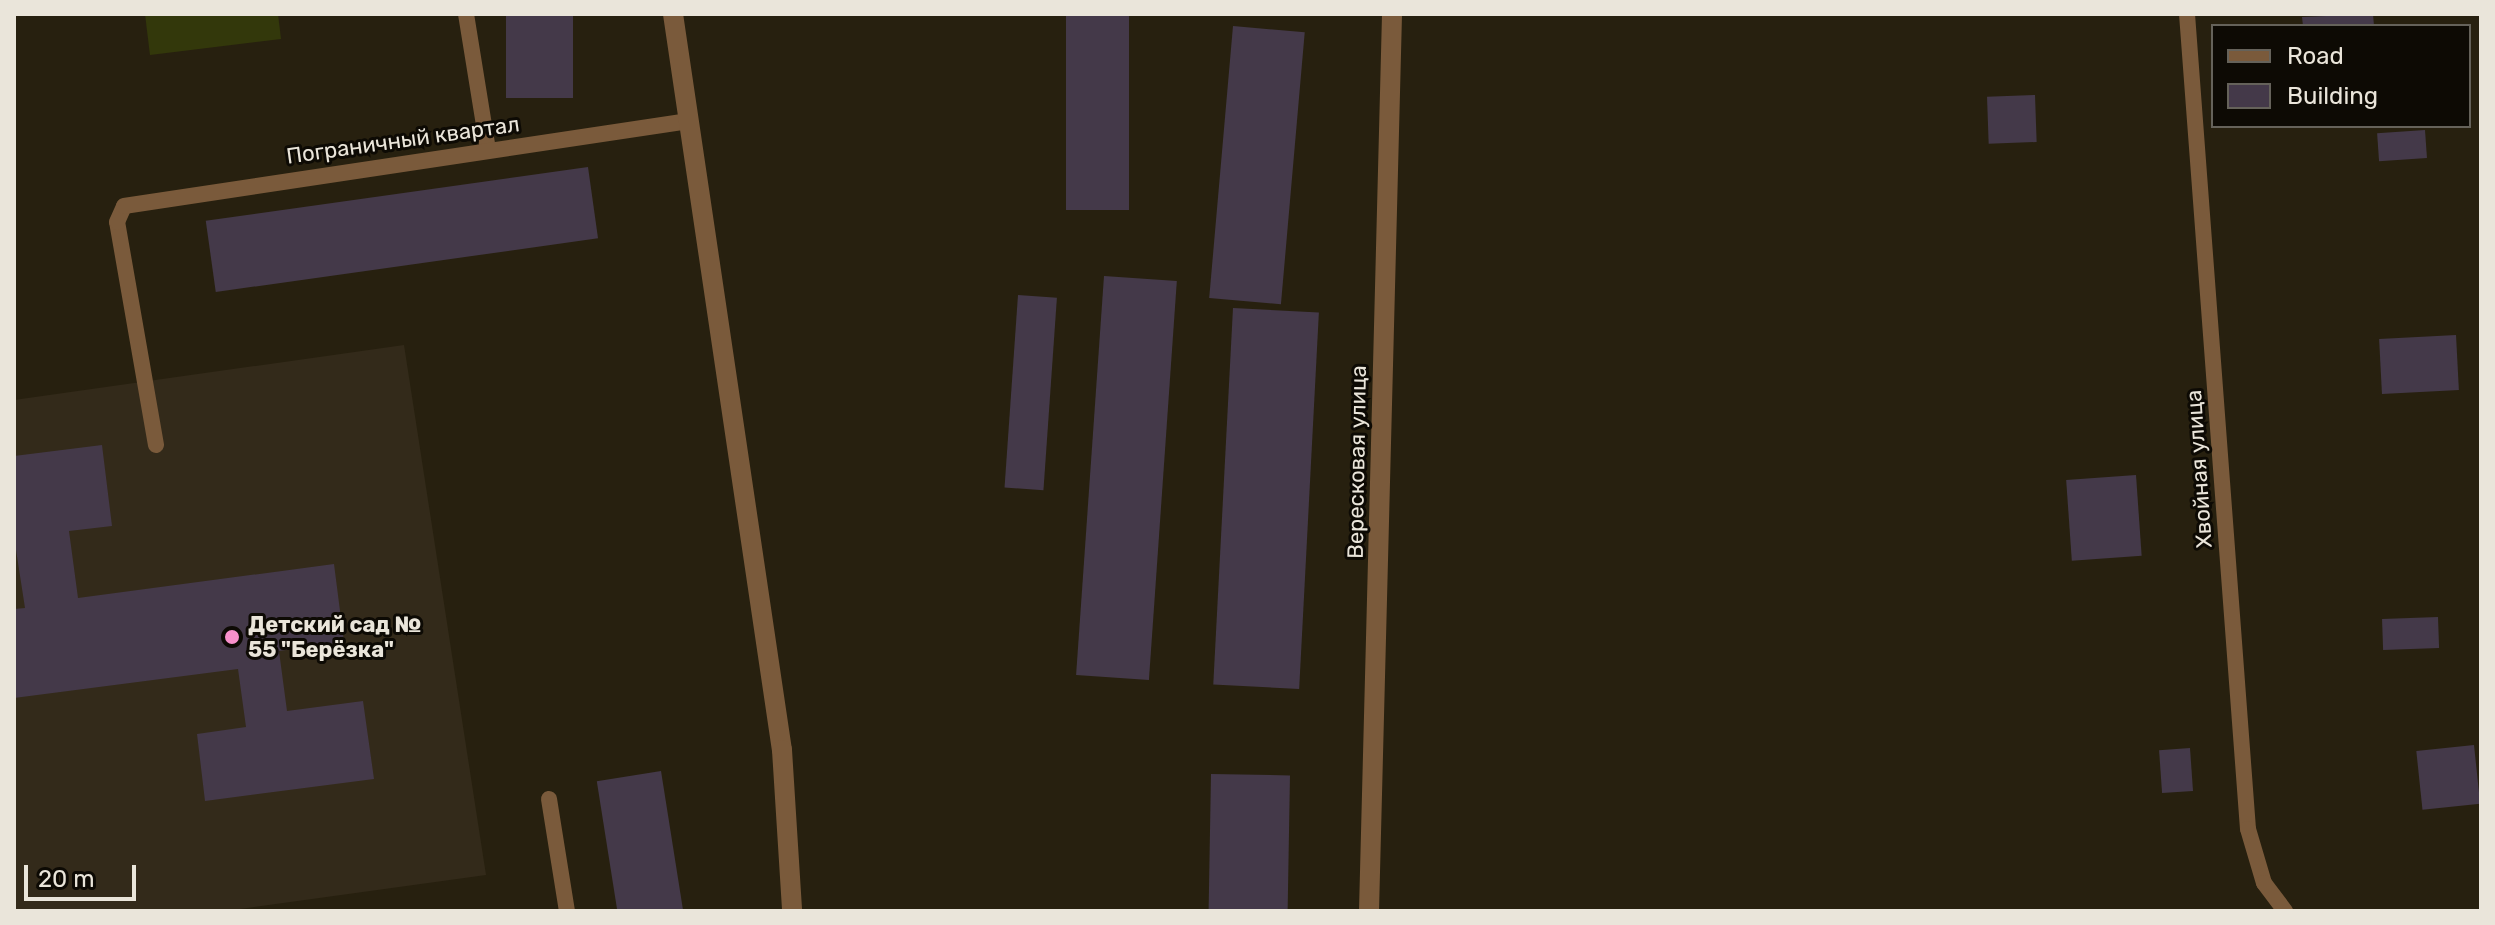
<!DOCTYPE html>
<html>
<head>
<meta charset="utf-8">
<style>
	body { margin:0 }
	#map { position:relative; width:2495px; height:925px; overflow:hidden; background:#27200f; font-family:Rubik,sans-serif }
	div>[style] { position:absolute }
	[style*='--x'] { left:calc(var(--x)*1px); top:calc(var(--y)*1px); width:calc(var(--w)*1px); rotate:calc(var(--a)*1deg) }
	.education>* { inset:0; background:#332a1a }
	.green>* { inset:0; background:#33380b }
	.building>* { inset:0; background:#443949; transform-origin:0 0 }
	.lane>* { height:16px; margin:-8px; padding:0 8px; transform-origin:8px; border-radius:8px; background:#7a5a3b }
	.street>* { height:20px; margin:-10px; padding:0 10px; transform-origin:10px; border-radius:10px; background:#7a5a3b }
	.dots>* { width:22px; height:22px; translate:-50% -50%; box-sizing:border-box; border:4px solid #0d0a04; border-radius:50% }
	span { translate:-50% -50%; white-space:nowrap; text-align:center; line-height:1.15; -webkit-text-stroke:6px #0d0a04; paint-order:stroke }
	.street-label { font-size:22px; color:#eae5da }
	.poi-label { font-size:22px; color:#eae5da; font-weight:700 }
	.left { translate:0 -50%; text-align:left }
	.frame { position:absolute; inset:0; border:16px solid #eae5da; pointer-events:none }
	.legend { position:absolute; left:2211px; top:24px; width:260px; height:104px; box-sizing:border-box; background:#0d0a04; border:2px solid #65625a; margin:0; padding:10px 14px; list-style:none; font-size:24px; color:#eae5da }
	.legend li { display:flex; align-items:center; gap:16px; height:40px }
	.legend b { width:40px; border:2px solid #65625a }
	.scale { position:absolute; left:24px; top:865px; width:112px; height:36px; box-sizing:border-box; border:4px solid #eae5da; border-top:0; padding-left:10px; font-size:24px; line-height:28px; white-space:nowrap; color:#eae5da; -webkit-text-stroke:6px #0d0a04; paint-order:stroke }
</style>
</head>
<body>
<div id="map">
	<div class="education">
		<i style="clip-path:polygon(404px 345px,486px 875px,226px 911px,14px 911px,14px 400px)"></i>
	</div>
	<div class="green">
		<i style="clip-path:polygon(145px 14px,278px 14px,281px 39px,150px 55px)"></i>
	</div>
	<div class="building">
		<i style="left:506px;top:14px;width:67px;height:84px"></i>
		<i style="left:1066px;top:14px;width:63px;height:196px"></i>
		<i style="clip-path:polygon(2373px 14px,2374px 26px,2303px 26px,2302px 17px)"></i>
		<i style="left:1233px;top:26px;width:72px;height:273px;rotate:5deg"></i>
		<i style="left:2035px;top:95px;width:47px;height:48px;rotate:88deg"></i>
		<i style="left:2425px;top:130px;width:28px;height:48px;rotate:86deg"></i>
		<i style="left:588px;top:167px;width:72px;height:386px;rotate:82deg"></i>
		<i style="left:1104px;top:276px;width:73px;height:400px;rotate:4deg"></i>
		<i style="left:1018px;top:295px;width:39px;height:193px;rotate:4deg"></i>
		<i style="left:1233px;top:308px;width:86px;height:377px;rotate:3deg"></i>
		<i style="left:2456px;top:335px;width:55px;height:77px;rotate:87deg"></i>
		<i style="clip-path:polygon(102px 445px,112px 526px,69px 531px,78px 598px,334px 564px,344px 642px,279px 651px,287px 711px,363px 701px,374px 779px,205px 801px,197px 734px,246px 727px,238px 669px,14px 698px,14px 609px,25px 608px,14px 537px,14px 456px)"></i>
		<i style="left:2136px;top:475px;width:81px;height:70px;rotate:86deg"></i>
		<i style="left:2438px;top:617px;width:31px;height:56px;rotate:88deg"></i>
		<i style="left:2474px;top:745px;width:59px;height:58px;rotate:84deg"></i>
		<i style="left:2190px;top:748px;width:43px;height:31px;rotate:86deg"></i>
		<i style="left:661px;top:771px;width:142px;height:65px;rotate:81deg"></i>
		<i style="left:1211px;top:774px;width:79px;height:137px;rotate:1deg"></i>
	</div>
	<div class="lane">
		<i style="--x:466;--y:14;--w:138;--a:80.8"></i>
		<i style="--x:2187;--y:14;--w:817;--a:85.72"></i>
		<i style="--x:2248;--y:829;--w:56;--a:73.5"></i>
		<i style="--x:2264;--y:883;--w:35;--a:53"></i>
		<i style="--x:156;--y:445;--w:226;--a:-99.9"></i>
		<i style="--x:117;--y:222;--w:17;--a:-66"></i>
		<i style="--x:124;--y:206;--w:571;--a:-8.56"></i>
		<i style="--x:549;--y:799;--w:113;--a:80.9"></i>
	</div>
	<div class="street">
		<i style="--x:673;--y:14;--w:744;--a:81.58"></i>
		<i style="--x:782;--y:750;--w:161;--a:86.4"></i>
		<i style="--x:1369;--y:911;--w:897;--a:-88.53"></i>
	</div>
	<div class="dots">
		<i style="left:232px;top:637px;background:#f890cb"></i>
	</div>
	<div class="street-label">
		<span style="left:403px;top:140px;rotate:-8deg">Пограничный квартал</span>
		<span style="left:1357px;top:462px;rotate:-89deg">Вересковая улица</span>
		<span style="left:2199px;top:469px;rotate:-94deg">Хвойная улица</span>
	</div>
	<div class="poi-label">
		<span class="left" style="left:248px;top:637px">Детский сад №<br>55 "Берёзка"</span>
	</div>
	<div class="frame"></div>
	<ul class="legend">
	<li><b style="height:10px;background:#7a5a3b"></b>Road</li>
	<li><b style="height:22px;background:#443949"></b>Building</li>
	</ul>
	<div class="scale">20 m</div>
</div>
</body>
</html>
